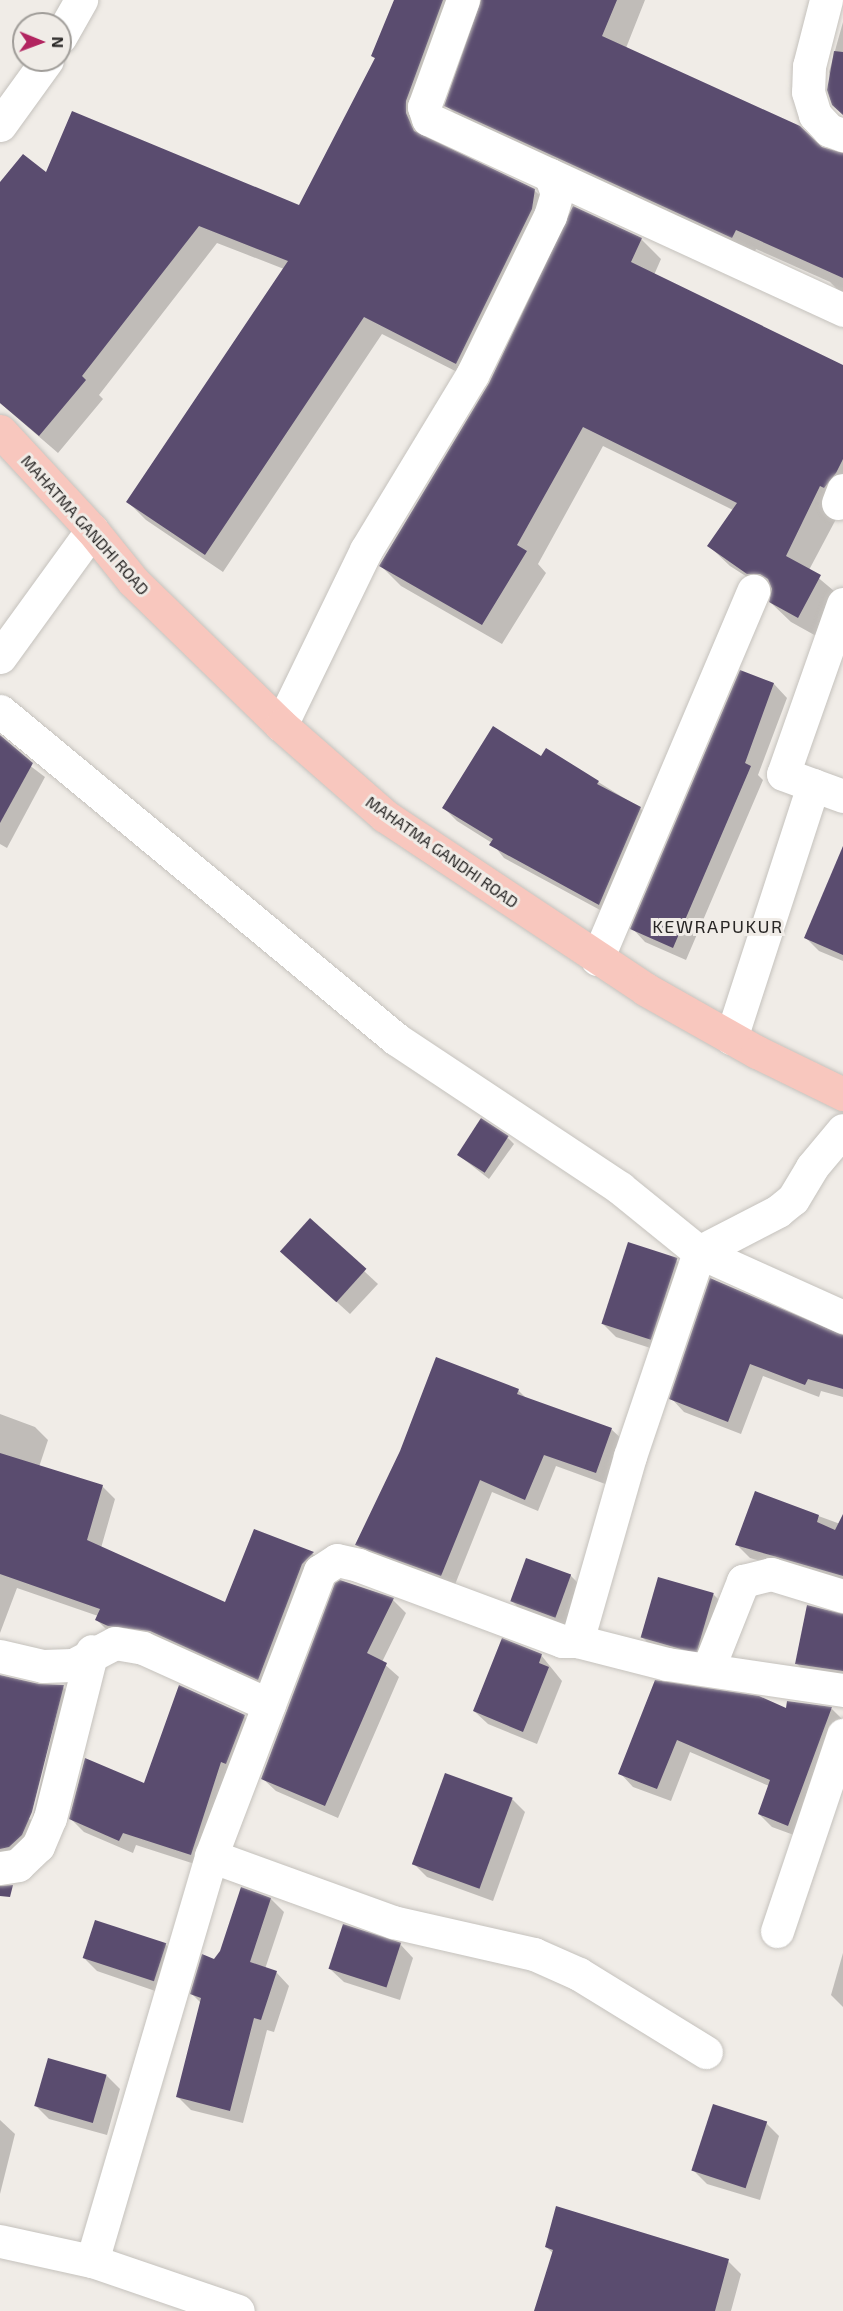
<!DOCTYPE html>
<html>
<head>
<meta charset="utf-8">
<style>
	body { margin:0 }
	#map { position:relative; width:843px; height:2311px; overflow:hidden; background:#f0ece7; font-family:"Exo 2",sans-serif }
	div>[style] { position:absolute }
	[style*='--x'] { left:calc(var(--x)*1px); top:calc(var(--y)*1px); width:calc(var(--w)*1px); rotate:calc(var(--a)*1deg) }
	.shadow>* { inset:0; background:#0003 }
	.building>* { inset:0; background:#5a4c6f; transform-origin:0 0 }
	.roads { filter:drop-shadow(0 0 2px #c5c2bd) drop-shadow(0 0 2px #c5c2bd) }
	.minor>* { height:33px; margin:-16.5px; padding:0 16.5px; transform-origin:16.5px; border-radius:16.5px; background:#fff }
	.major>* { height:33px; margin:-16.5px; padding:0 16.5px; transform-origin:16.5px; border-radius:16.5px; background:#f8c7be }
	span { translate:-50% -50%; white-space:nowrap; text-align:center; line-height:1.15; -webkit-text-stroke:6px #f0ece7; paint-order:stroke }
	.street-label { font-size:16px; color:#282625 }
	.neighbourhood-label { font-size:18px; color:#282625; letter-spacing:1.5px }
	.north { position:absolute; left:12px; top:12px; width:60px; height:60px; box-sizing:border-box; background:#f0ece7; border:2px solid #a09d99; border-radius:50%; rotate:91deg; font-size:16px; font-weight:700; line-height:24px; text-align:center; color:#282625 }
	.north::after { content:''; display:block; margin:auto; width:21px; height:27px; background:#b22560; clip-path:polygon(50% 0,100% 100%,50% 72%,0 100%) }
</style>
</head>
<body>
<div id="map">
	<div class="shadow">
		<i style="clip-path:polygon(395px 0,455px 0,424px 119px,427px 141px,534px 190px,553px 208px,475px 381px,382px 334px,223px 572px,146px 520px,128px 502px,284px 269px,217px 243px,99px 395px,103px 399px,58px 453px,0 403px,0 185px,47px 175px,300px 206px,376px 59px,372px 56px)"></i>
		<i style="clip-path:polygon(483px 0,645px 0,626px 48px,822px 149px,843px 154px,843px 295px,830px 282px,756px 249px,753px 258px,467px 126px,446px 105px)"></i>
		<i style="clip-path:polygon(843px 22px,843px 115px,833px 105px,829px 72px)"></i>
		<i style="clip-path:polygon(641px 239px,661px 259px,654px 275px,843px 367px,843px 506px,809px 570px,840px 596px,818px 637px,791px 622px,770px 602px,772px 593px,730px 566px,709px 546px,733px 510px,603px 446px,538px 564px,546px 573px,502px 644px,401px 586px,381px 566px)"></i>
		<i style="clip-path:polygon(741px 672px,774px 684px,787px 698px,758px 775px,763px 780px,686px 960px,645px 942px,632px 928px)"></i>
		<i style="clip-path:polygon(0 743px,45px 777px,7px 848px,0 844px)"></i>
		<i style="clip-path:polygon(547px 750px,640px 808px,653px 821px,613px 917px,504px 858px,492px 843px,457px 821px,444px 808px,542px 758px)"></i>
		<i style="clip-path:polygon(843px 866px,843px 961px,819px 951px,806px 938px)"></i>
		<i style="clip-path:polygon(508px 1138px,514px 1144px,489px 1179px,457px 1154px)"></i>
		<i style="clip-path:polygon(310px 1221px,378px 1284px,350px 1314px,295px 1264px)"></i>
		<i style="clip-path:polygon(676px 1260px,689px 1273px,663px 1352px,616px 1337px,603px 1324px)"></i>
		<i style="clip-path:polygon(711px 1280px,843px 1335px,843px 1397px,821px 1391px,819px 1397px,763px 1376px,741px 1434px,684px 1412px,671px 1398px)"></i>
		<i style="clip-path:polygon(518px 1390px,527px 1399px,611px 1429px,624px 1441px,608px 1485px,556px 1466px,538px 1511px,492px 1492px,454px 1587px,369px 1557px,357px 1545px,401px 1452px)"></i>
		<i style="clip-path:polygon(0 1414px,35px 1427px,48px 1440px,39px 1467px,102px 1486px,115px 1499px,101px 1548px,226px 1604px,254px 1531px,313px 1554px,326px 1567px,272px 1692px,110px 1633px,97px 1620px,98px 1616px,17px 1588px,0 1633px)"></i>
		<i style="clip-path:polygon(756px 1493px,843px 1525px,843px 1585px,750px 1558px,737px 1545px)"></i>
		<i style="clip-path:polygon(570px 1575px,583px 1588px,568px 1630px,525px 1615px,512px 1601px)"></i>
		<i style="clip-path:polygon(341px 1582px,393px 1600px,406px 1613px,382px 1662px,399px 1677px,338px 1818px,276px 1791px,262px 1778px)"></i>
		<i style="clip-path:polygon(713px 1594px,726px 1607px,709px 1662px,656px 1651px,643px 1638px)"></i>
		<i style="clip-path:polygon(843px 1615px,843px 1682px,810px 1677px,796px 1663px)"></i>
		<i style="clip-path:polygon(541px 1655px,562px 1681px,537px 1744px,488px 1724px,474px 1711px)"></i>
		<i style="clip-path:polygon(evenodd,23px 1682px,62px 1686px,75px 1699px,45px 1826px,0 1859px,0 1748px,23px 1682px,58px 1695px,61px 1695px,32px 1820px,29px 1819px,58px 1695px)"></i>
		<i style="clip-path:polygon(656px 1682px,787px 1711px,789px 1702px,832px 1709px,843px 1720px,802px 1838px,772px 1827px,759px 1814px,769px 1786px,690px 1752px,671px 1801px,633px 1787px,620px 1773px)"></i>
		<i style="clip-path:polygon(244px 1716px,257px 1729px,204px 1867px,136px 1845px,133px 1853px,84px 1832px,71px 1819px,145px 1785px)"></i>
		<i style="clip-path:polygon(512px 1799px,525px 1812px,493px 1901px,427px 1877px,414px 1864px)"></i>
		<i style="clip-path:polygon(242px 1889px,271px 1899px,284px 1912px,265px 1969px,276px 1972px,289px 1986px,274px 2032px,267px 2030px,243px 2123px,191px 2110px,178px 2097px,201px 2003px,192px 1994px,221px 1952px)"></i>
		<i style="clip-path:polygon(165px 1944px,178px 1957px,167px 1995px,97px 1971px,84px 1958px)"></i>
		<i style="clip-path:polygon(400px 1944px,413px 1958px,400px 2000px,344px 1982px,330px 1969px)"></i>
		<i style="clip-path:polygon(843px 1953px,843px 2007px,831px 1995px)"></i>
		<i style="clip-path:polygon(107px 2076px,120px 2089px,107px 2135px,49px 2119px,36px 2106px)"></i>
		<i style="clip-path:polygon(0 2120px,15px 2134px,0 2194px)"></i>
		<i style="clip-path:polygon(766px 2123px,779px 2136px,760px 2200px,707px 2184px,694px 2171px)"></i>
		<i style="clip-path:polygon(546px 2247px,728px 2261px,741px 2274px,731px 2311px,535px 2311px,554px 2254px)"></i>
	</div>
	<div class="building">
		<i style="clip-path:polygon(394px 0,443px 0,406px 101px,406px 113px,414px 131px,535px 189px,532px 209px,456px 364px,364px 317px,205px 555px,126px 502px,288px 261px,199px 226px,82px 376px,86px 380px,39px 436px,0 403px,0 182px,23px 154px,46px 172px,72px 111px,299px 205px,375px 58px,371px 56px)"></i>
		<i style="clip-path:polygon(481px 0,617px 0,602px 36px,800px 126px,822px 147px,843px 153px,843px 278px,736px 230px,732px 238px,444px 106px)"></i>
		<i style="clip-path:polygon(834px 51px,843px 52px,843px 115px,832px 105px,827px 90px)"></i>
		<i style="clip-path:polygon(573px 206px,642px 238px,631px 262px,843px 365px,843px 459px,836px 473px,824px 488px,820px 486px,786px 556px,821px 575px,798px 618px,769px 602px,772px 589px,768px 579px,760px 574px,747px 574px,707px 546px,737px 503px,583px 427px,517px 545px,527px 551px,482px 625px,379px 566px,489px 383px)"></i>
		<i style="clip-path:polygon(740px 670px,774px 683px,745px 763px,751px 766px,673px 948px,630px 929px)"></i>
		<i style="clip-path:polygon(493px 726px,541px 756px,546px 748px,599px 781px,597px 784px,641px 807px,599px 905px,489px 845px,493px 839px,442px 808px)"></i>
		<i style="clip-path:polygon(0 735px,33px 763px,0 823px)"></i>
		<i style="clip-path:polygon(843px 846px,843px 955px,804px 938px)"></i>
		<i style="left:481px;top:1118px;width:33px;height:44px;rotate:33deg"></i>
		<i style="left:310px;top:1218px;width:76px;height:45px;rotate:42deg"></i>
		<i style="left:628px;top:1242px;width:52px;height:86px;rotate:18deg"></i>
		<i style="clip-path:polygon(710px 1278px,843px 1335px,843px 1389px,808px 1379px,805px 1385px,750px 1364px,728px 1422px,669px 1399px)"></i>
		<i style="clip-path:polygon(436px 1357px,519px 1389px,517px 1394px,612px 1428px,596px 1473px,544px 1455px,525px 1500px,480px 1480px,441px 1576px,355px 1545px,400px 1451px)"></i>
		<i style="clip-path:polygon(0 1453px,103px 1485px,87px 1540px,225px 1602px,254px 1529px,314px 1552px,302px 1564px,258px 1680px,150px 1631px,108px 1626px,95px 1620px,100px 1609px,0 1574px)"></i>
		<i style="clip-path:polygon(755px 1491px,819px 1515px,817px 1522px,835px 1530px,843px 1514px,843px 1576px,735px 1545px)"></i>
		<i style="left:526px;top:1558px;width:48px;height:46px;rotate:20deg"></i>
		<i style="left:658px;top:1577px;width:58px;height:63px;rotate:16deg"></i>
		<i style="clip-path:polygon(340px 1580px,394px 1598px,367px 1653px,387px 1663px,325px 1806px,261px 1779px,335px 1583px)"></i>
		<i style="clip-path:polygon(807px 1605px,843px 1614px,843px 1671px,795px 1664px)"></i>
		<i style="clip-path:polygon(502px 1638px,542px 1654px,539px 1663px,549px 1667px,523px 1732px,473px 1711px)"></i>
		<i style="clip-path:polygon(0 1675px,39px 1684px,64px 1685px,32px 1812px,22px 1835px,9px 1847px,0 1849px)"></i>
		<i style="clip-path:polygon(655px 1680px,759px 1696px,786px 1708px,787px 1701px,832px 1707px,788px 1826px,758px 1814px,770px 1780px,677px 1740px,657px 1789px,618px 1774px)"></i>
		<i style="clip-path:polygon(179px 1685px,245px 1715px,226px 1764px,221px 1762px,191px 1855px,123px 1833px,119px 1841px,69px 1819px,85px 1758px,144px 1783px)"></i>
		<i style="left:445px;top:1773px;width:72px;height:97px;rotate:20deg"></i>
		<i style="clip-path:polygon(13px 1885px,10px 1897px,0 1896px,0 1886px)"></i>
		<i style="clip-path:polygon(241px 1887px,271px 1898px,250px 1962px,277px 1971px,261px 2020px,254px 2018px,230px 2111px,176px 2097px,201px 1998px,190px 1994px,202px 1954px,214px 1959px,220px 1951px)"></i>
		<i style="left:95px;top:1920px;width:75px;height:40px;rotate:18deg"></i>
		<i style="left:343px;top:1924px;width:61px;height:47px;rotate:18deg"></i>
		<i style="left:48px;top:2058px;width:61px;height:50px;rotate:16deg"></i>
		<i style="left:713px;top:2104px;width:57px;height:70px;rotate:18deg"></i>
		<i style="clip-path:polygon(556px 2206px,729px 2259px,715px 2311px,534px 2311px,553px 2250px,545px 2247px)"></i>
	</div>
	<div class="roads">
		<div class="minor">
			<i style="--x:826;--y:0;--w:68;--a:104.4"></i>
			<i style="--x:809;--y:66;--w:26;--a:92"></i>
			<i style="--x:808;--y:92;--w:24;--a:73"></i>
			<i style="--x:815;--y:115;--w:21;--a:47"></i>
			<i style="--x:829;--y:130;--w:15;--a:20"></i>
			<i style="--x:60;--y:37;--w:43;--a:-60.4"></i>
			<i style="--x:0;--y:125;--w:80;--a:-54.1"></i>
			<i style="--x:550;--y:175;--w:323;--a:24.7"></i>
			<i style="--x:838;--y:503;--w:14;--a:-69"></i>
			<i style="--x:843;--y:604;--w:180;--a:109.4"></i>
			<i style="--x:783;--y:774;--w:64;--a:20.1"></i>
			<i style="--x:0;--y:657;--w:157;--a:-54.1"></i>
			<i style="--x:0;--y:711;--w:514;--a:39.63"></i>
			<i style="--x:396;--y:1039;--w:269;--a:33.6"></i>
			<i style="--x:620;--y:1188;--w:102;--a:39"></i>
			<i style="--x:699;--y:1252;--w:158;--a:24.3"></i>
			<i style="--x:281;--y:725;--w:195;--a:-64.1"></i>
			<i style="--x:366;--y:550;--w:205;--a:-58.8"></i>
			<i style="--x:472;--y:375;--w:177;--a:-63.9"></i>
			<i style="--x:550;--y:216;--w:24;--a:-73"></i>
			<i style="--x:557;--y:193;--w:19;--a:-111"></i>
			<i style="--x:550;--y:175;--w:134;--a:-155.3"></i>
			<i style="--x:428;--y:119;--w:13;--a:-108"></i>
			<i style="--x:424;--y:107;--w:114;--a:-70"></i>
			<i style="--x:597;--y:959;--w:400;--a:-67"></i>
			<i style="--x:731;--y:1038;--w:266;--a:-72"></i>
			<i style="--x:577;--y:1641;--w:93;--a:14.3"></i>
			<i style="--x:667;--y:1664;--w:178;--a:8.4"></i>
			<i style="--x:0;--y:1656;--w:44;--a:13.1"></i>
			<i style="--x:43;--y:1666;--w:30;--a:-2"></i>
			<i style="--x:73;--y:1665;--w:47;--a:-27.6"></i>
			<i style="--x:115;--y:1643;--w:28;--a:10"></i>
			<i style="--x:143;--y:1648;--w:138;--a:24.3"></i>
			<i style="--x:708;--y:1669;--w:95;--a:-68.3"></i>
			<i style="--x:743;--y:1581;--w:29;--a:-14"></i>
			<i style="--x:771;--y:1574;--w:75;--a:17"></i>
			<i style="--x:211;--y:1856;--w:194;--a:19.9"></i>
			<i style="--x:393;--y:1922;--w:145;--a:12.8"></i>
			<i style="--x:534;--y:1954;--w:49;--a:24"></i>
			<i style="--x:579;--y:1974;--w:149;--a:31.6"></i>
			<i style="--x:0;--y:1868;--w:18;--a:-9"></i>
			<i style="--x:18;--y:1865;--w:28;--a:-44"></i>
			<i style="--x:38;--y:1846;--w:30;--a:-67"></i>
			<i style="--x:50;--y:1818;--w:172;--a:-75.9"></i>
			<i style="--x:777;--y:1931;--w:207;--a:-71.4"></i>
			<i style="--x:0;--y:2241;--w:94;--a:12.3"></i>
			<i style="--x:92;--y:2261;--w:154;--a:18.9"></i>
			<i style="--x:92;--y:2261;--w:422;--a:-73.6"></i>
			<i style="--x:211;--y:1856;--w:305;--a:-69.1"></i>
			<i style="--x:320;--y:1571;--w:20;--a:-33"></i>
			<i style="--x:337;--y:1560;--w:22;--a:13"></i>
			<i style="--x:358;--y:1565;--w:218;--a:20.4"></i>
			<i style="--x:562;--y:1641;--w:15;--a:0"></i>
			<i style="--x:577;--y:1641;--w:192;--a:-74"></i>
			<i style="--x:630;--y:1456;--w:215;--a:-71.3"></i>
			<i style="--x:699;--y:1252;--w:89;--a:-27.4"></i>
			<i style="--x:778;--y:1211;--w:19;--a:-39"></i>
			<i style="--x:793;--y:1199;--w:37;--a:-59"></i>
			<i style="--x:812;--y:1167;--w:48;--a:-50"></i>
		</div>
		<div class="major">
			<i style="--x:0;--y:431;--w:135;--a:47.1"></i>
			<i style="--x:92;--y:530;--w:65;--a:51.2"></i>
			<i style="--x:133;--y:581;--w:206;--a:44.2"></i>
			<i style="--x:281;--y:725;--w:138;--a:41.2"></i>
			<i style="--x:385;--y:816;--w:312;--a:33.6"></i>
			<i style="--x:645;--y:989;--w:129;--a:29.4"></i>
			<i style="--x:757;--y:1052;--w:96;--a:26"></i>
		</div>
	</div>
	<div class="street-label">
		<span style="left:85px;top:525px;rotate:48deg">MAHATMA GANDHI ROAD</span>
		<span style="left:442px;top:852px;rotate:35deg">MAHATMA GANDHI ROAD</span>
	</div>
	<div class="neighbourhood-label">
		<span style="left:718px;top:926px">KEWRAPUKUR</span>
	</div>
	<div class="north">N</div>
</div>
</body>
</html>
